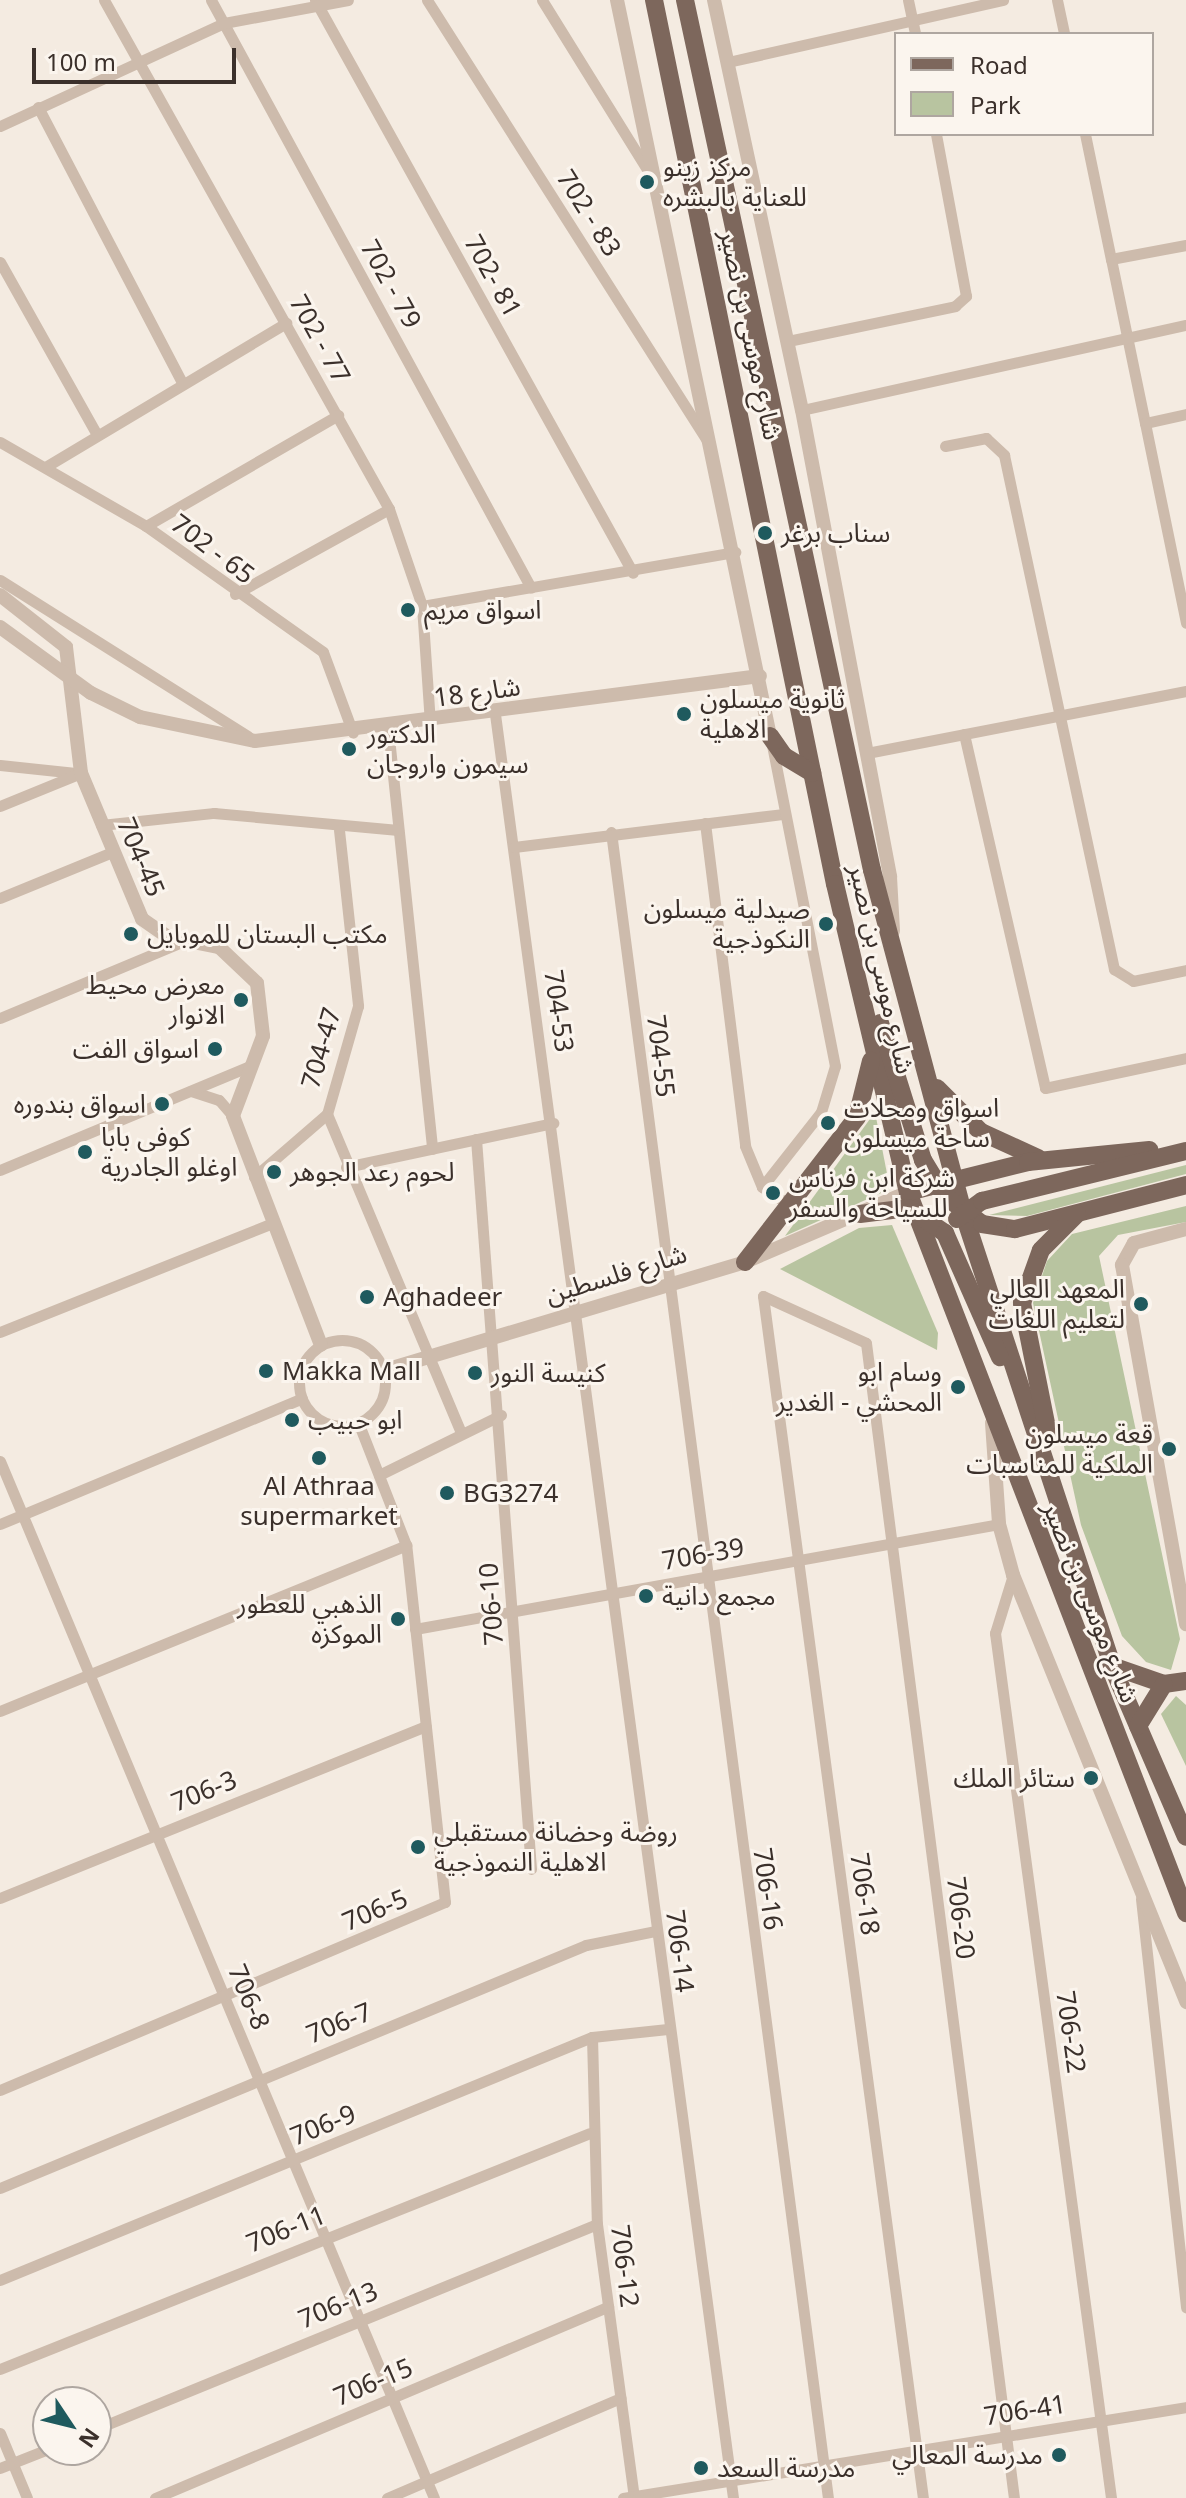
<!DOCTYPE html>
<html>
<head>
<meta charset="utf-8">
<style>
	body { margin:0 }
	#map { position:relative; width:1186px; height:2498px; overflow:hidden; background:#f4ebe1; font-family:"Noto Sans","Noto Sans Arabic",sans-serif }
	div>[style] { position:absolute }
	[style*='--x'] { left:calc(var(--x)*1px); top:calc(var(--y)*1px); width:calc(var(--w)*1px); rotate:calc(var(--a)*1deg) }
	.green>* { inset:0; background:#b8c4a0 }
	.minor>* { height:11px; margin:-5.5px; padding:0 5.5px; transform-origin:5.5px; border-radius:5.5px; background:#cdbbac }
	.minor>.ring { margin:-5.5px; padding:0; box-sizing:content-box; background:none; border:11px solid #cdbbac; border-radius:50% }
	.tertiary>* { height:14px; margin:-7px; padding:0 7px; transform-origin:7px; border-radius:7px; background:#cdbbac }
	.primary>* { height:18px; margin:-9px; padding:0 9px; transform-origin:9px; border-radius:9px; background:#7d675c }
	.dots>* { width:22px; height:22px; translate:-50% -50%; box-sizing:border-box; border:4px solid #fbf5ee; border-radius:50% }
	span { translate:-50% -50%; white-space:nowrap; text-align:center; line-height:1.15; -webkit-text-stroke:6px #fbf5ee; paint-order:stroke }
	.poi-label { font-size:26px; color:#3b302b }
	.left { translate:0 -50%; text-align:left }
	.right { translate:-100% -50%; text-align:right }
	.street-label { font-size:26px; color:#3b302b }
	.legend { position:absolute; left:894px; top:32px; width:260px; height:104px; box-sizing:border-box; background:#fbf5ee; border:2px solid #aea6a0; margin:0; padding:10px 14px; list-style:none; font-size:24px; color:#3b302b }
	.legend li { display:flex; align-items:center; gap:16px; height:40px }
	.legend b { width:40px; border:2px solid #aea6a0 }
	.north { position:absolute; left:32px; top:2386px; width:80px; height:80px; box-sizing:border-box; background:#fbf5ee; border:2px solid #aea6a0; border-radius:50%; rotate:125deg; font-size:22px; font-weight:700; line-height:32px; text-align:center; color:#3b302b }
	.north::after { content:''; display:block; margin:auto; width:28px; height:36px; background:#1f5a5e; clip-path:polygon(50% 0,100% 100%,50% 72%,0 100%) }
	.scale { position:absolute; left:32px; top:48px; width:204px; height:36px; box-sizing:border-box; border:4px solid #3b302b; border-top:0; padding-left:10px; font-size:24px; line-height:28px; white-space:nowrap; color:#3b302b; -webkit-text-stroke:6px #fbf5ee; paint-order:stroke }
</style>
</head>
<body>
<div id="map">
	<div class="green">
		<i style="clip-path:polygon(875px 1112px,890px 1189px,785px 1236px)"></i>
		<i style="clip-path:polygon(1186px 1165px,1186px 1174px,1027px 1216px,989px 1215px)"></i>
		<i style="clip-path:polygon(1186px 1206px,1186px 1222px,1118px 1235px,1099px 1256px,1180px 1639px,1171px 1670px,1146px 1662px,1122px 1636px,1081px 1525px,1033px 1303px,1047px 1261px,1072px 1234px)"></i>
		<i style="clip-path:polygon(892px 1225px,938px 1333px,937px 1350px,780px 1269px,859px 1228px)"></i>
		<i style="clip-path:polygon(1176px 1696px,1186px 1705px,1186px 1766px,1161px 1714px)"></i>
	</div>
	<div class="minor">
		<i style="--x:104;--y:0;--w:583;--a:60.75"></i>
		<i style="--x:389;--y:509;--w:102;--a:71.2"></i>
		<i style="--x:422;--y:606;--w:117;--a:86.1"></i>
		<i style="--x:211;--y:0;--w:669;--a:61.44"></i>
		<i style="--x:315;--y:0;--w:655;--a:60.97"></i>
		<i style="--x:427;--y:0;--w:520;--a:57.56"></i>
		<i style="--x:542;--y:0;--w:207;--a:58.2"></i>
		<i style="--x:908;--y:0;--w:35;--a:78"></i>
		<i style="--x:1057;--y:0;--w:35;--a:78"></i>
		<i style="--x:728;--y:62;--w:282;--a:-12.7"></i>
		<i style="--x:38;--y:107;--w:310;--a:62.4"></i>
		<i style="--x:0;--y:126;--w:247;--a:-24.7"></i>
		<i style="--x:224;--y:23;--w:126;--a:-10.5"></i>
		<i style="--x:1085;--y:134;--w:128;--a:78.3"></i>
		<i style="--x:1111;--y:259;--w:76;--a:-10.6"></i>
		<i style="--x:1111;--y:259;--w:167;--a:78.3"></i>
		<i style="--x:0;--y:262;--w:198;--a:60.7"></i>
		<i style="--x:788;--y:341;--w:171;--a:-11.8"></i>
		<i style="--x:955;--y:306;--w:15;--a:-42"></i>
		<i style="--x:966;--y:296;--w:165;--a:-100.5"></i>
		<i style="--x:802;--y:410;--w:393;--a:-12.5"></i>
		<i style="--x:1186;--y:414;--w:42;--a:167.6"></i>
		<i style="--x:1145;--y:423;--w:204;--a:78.4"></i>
		<i style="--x:0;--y:442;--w:168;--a:29.9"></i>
		<i style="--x:146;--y:526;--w:217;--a:35.4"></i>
		<i style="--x:323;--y:652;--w:86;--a:69.7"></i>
		<i style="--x:945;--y:446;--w:42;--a:-11"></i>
		<i style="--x:986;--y:438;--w:25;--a:43"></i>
		<i style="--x:1004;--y:455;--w:526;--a:77.92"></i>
		<i style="--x:1114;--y:969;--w:22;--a:32"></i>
		<i style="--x:1133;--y:981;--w:54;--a:-11.7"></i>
		<i style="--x:47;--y:466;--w:279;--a:-30.9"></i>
		<i style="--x:146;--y:526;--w:222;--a:-30"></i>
		<i style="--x:0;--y:580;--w:293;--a:32.2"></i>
		<i style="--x:235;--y:594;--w:176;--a:-28.9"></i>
		<i style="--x:422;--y:606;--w:318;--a:-9.8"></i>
		<i style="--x:495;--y:714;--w:1800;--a:82.4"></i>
		<i style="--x:388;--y:728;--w:423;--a:84"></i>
		<i style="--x:964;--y:734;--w:363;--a:77.1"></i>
		<i style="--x:1045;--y:1088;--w:144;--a:-12"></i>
		<i style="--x:867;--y:753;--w:325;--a:-11"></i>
		<i style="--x:0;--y:765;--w:76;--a:6"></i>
		<i style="--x:0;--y:806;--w:87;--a:-22.2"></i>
		<i style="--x:705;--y:823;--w:325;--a:82.9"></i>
		<i style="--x:745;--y:1146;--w:44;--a:67.5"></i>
		<i style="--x:762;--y:1187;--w:37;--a:33"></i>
		<i style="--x:101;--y:825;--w:114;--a:-6.1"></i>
		<i style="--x:214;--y:813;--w:185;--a:5.3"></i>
		<i style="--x:339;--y:830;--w:177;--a:83.8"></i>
		<i style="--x:358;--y:1006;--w:112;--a:106"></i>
		<i style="--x:327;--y:1114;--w:346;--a:67.2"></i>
		<i style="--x:611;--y:832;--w:1680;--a:82.58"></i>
		<i style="--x:514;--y:847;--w:272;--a:-7"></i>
		<i style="--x:0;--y:898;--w:121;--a:-22.3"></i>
		<i style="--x:0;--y:1018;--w:199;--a:-22.7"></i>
		<i style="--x:191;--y:1091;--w:29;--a:18"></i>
		<i style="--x:219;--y:1100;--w:21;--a:49"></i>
		<i style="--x:476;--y:1139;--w:732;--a:85.69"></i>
		<i style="--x:346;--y:1167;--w:212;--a:-12"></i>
		<i style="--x:0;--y:1170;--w:269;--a:-22.6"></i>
		<i style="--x:254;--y:1177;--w:96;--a:-40.8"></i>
		<i style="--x:762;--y:1187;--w:95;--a:-51.8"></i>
		<i style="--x:821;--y:1112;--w:48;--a:-73.1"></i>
		<i style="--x:835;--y:1066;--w:326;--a:-101.1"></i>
		<i style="--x:763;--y:1296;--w:113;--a:24.5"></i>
		<i style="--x:866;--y:1343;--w:1164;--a:82.7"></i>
		<i style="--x:763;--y:1296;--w:1213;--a:82.42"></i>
		<i style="--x:0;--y:1332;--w:294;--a:-21.8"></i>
		<i class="ring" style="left:299px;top:1340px;width:75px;height:75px"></i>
		<i style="--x:0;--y:1461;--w:1124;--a:67.29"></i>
		<i style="--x:379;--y:1475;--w:136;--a:-26.2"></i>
		<i style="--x:0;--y:1524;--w:327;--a:-22.6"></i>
		<i style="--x:1013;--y:1575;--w:61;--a:107.2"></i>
		<i style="--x:995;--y:1633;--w:873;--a:82.36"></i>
		<i style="--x:415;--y:1629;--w:593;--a:-10.19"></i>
		<i style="--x:0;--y:1711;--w:439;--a:-22.2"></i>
		<i style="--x:0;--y:1898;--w:459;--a:-22"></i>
		<i style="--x:1141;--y:1899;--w:411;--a:83.7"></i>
		<i style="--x:592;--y:2037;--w:187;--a:88.5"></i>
		<i style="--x:597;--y:2224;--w:276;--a:82.3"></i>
		<i style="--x:0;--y:2090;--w:483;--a:-22.9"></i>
		<i style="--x:445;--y:1902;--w:359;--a:-96.2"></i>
		<i style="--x:406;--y:1545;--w:132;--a:-111.3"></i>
		<i style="--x:0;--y:2188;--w:634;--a:-22.52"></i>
		<i style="--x:586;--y:1945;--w:70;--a:-11.5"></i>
		<i style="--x:0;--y:2280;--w:640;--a:-22.32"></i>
		<i style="--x:592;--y:2037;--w:76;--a:-6"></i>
		<i style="--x:0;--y:2369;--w:635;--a:-21.8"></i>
		<i style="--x:96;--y:2429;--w:541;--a:-22.25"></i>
		<i style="--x:0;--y:2433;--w:70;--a:67.4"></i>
		<i style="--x:0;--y:2468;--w:52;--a:-21.6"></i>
		<i style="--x:155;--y:2498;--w:492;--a:-22.9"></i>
		<i style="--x:387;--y:2498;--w:254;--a:-23.2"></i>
		<i style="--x:623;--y:2498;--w:570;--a:-9.18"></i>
	</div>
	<div class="tertiary">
		<i style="--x:617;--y:0;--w:752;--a:78.26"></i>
		<i style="--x:714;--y:0;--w:419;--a:77.9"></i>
		<i style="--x:802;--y:410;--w:475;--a:79.3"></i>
		<i style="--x:890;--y:877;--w:54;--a:86.8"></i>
		<i style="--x:0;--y:595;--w:84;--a:38.2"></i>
		<i style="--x:66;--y:647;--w:127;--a:83.2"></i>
		<i style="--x:81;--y:773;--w:158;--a:67.3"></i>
		<i style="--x:142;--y:919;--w:32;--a:35"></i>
		<i style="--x:168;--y:937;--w:52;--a:11.1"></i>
		<i style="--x:219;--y:947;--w:52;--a:43.5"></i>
		<i style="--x:257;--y:983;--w:53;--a:83.5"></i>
		<i style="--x:263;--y:1036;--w:85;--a:110.6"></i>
		<i style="--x:233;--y:1116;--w:245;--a:69"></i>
		<i style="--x:0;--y:627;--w:112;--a:36"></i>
		<i style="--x:91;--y:693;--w:55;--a:26.1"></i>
		<i style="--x:140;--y:717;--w:117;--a:11.8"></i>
		<i style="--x:255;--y:741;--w:509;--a:-7.33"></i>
		<i style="--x:1186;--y:1229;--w:54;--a:164.9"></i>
		<i style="--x:1134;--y:1243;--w:25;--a:119"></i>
		<i style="--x:1122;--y:1265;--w:365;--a:79.9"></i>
		<i style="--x:382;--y:1371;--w:379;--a:-16.7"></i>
		<i style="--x:745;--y:1262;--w:177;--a:-23.2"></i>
		<i style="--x:992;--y:1423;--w:101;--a:86"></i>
		<i style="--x:999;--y:1524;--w:53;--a:74.6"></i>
		<i style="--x:1013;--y:1575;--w:461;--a:67.9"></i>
	</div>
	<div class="primary">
		<i style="--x:654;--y:0;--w:902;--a:78.43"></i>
		<i style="--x:835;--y:884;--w:317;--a:76.7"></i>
		<i style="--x:908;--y:1192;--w:773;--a:68.91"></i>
		<i style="--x:685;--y:0;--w:890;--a:77.87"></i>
		<i style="--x:872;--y:870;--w:354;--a:75.1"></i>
		<i style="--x:963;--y:1212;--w:478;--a:71.8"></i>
		<i style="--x:1112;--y:1666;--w:186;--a:66.6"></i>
		<i style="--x:770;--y:736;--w:24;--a:55"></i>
		<i style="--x:784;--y:756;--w:33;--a:31"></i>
		<i style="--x:880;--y:1023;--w:144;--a:72.6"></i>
		<i style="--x:923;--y:1160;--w:42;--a:58.6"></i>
		<i style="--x:945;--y:1196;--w:46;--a:37.1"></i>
		<i style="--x:982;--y:1224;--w:33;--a:9"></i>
		<i style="--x:1015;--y:1229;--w:177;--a:-14.4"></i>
		<i style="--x:937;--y:1088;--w:62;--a:45"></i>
		<i style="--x:981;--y:1132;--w:63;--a:24.5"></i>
		<i style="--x:908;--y:1192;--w:124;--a:-14"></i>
		<i style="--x:1028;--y:1162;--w:122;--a:-5.7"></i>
		<i style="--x:860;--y:1214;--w:48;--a:-7.1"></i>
		<i style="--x:908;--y:1208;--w:45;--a:34"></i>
		<i style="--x:945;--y:1233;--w:136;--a:66.1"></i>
		<i style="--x:957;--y:1219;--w:31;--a:-36"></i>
		<i style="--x:982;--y:1201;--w:210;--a:-13.8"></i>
		<i style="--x:745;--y:1262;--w:183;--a:-52.3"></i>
		<i style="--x:857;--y:1117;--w:58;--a:-76"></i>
		<i style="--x:1049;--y:1438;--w:138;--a:-101.3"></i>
		<i style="--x:1022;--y:1303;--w:56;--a:-70.3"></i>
		<i style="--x:1041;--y:1250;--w:51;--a:-45"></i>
		<i style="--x:1112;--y:1666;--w:55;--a:19.1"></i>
		<i style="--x:1164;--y:1684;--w:22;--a:-8"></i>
		<i style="--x:1138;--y:1726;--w:49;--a:-58.2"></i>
	</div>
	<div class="dots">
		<i style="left:647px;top:182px;background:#1f5a5e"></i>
		<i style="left:765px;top:533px;background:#1f5a5e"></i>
		<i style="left:408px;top:610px;background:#1f5a5e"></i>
		<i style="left:684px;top:714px;background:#1f5a5e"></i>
		<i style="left:349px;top:749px;background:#1f5a5e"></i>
		<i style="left:826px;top:924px;background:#1f5a5e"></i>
		<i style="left:131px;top:934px;background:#1f5a5e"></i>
		<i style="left:241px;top:1000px;background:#1f5a5e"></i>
		<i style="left:215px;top:1049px;background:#1f5a5e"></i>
		<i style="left:162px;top:1104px;background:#1f5a5e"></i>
		<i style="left:828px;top:1123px;background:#1f5a5e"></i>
		<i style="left:85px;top:1152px;background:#1f5a5e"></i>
		<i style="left:274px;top:1172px;background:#1f5a5e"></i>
		<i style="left:773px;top:1193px;background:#1f5a5e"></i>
		<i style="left:367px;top:1297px;background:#1f5a5e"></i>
		<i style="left:1141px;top:1304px;background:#1f5a5e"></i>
		<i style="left:266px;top:1371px;background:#1f5a5e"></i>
		<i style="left:475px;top:1373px;background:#1f5a5e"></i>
		<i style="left:958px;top:1387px;background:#1f5a5e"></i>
		<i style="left:292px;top:1420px;background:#1f5a5e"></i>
		<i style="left:1169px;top:1449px;background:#1f5a5e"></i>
		<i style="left:319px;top:1458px;background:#1f5a5e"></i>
		<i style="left:447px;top:1493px;background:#1f5a5e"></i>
		<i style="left:646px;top:1596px;background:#1f5a5e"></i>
		<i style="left:398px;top:1619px;background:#1f5a5e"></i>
		<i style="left:1091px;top:1778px;background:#1f5a5e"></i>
		<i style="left:418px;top:1847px;background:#1f5a5e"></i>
		<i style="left:1059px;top:2455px;background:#1f5a5e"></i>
		<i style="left:701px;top:2468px;background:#1f5a5e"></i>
	</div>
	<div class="poi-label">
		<span class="left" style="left:663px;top:182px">مركز زينو<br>للعناية بالبشره</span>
		<span class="left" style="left:781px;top:533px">سناب برغر</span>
		<span class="left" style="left:424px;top:610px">اسواق مريم</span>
		<span class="left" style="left:700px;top:714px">ثانوية ميسلون<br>الاهلية</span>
		<span class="left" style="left:367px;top:749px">الدكتور<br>سيمون واروجان</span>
		<span class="right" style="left:810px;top:924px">صيدلية ميسلون<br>النكوذجية</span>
		<span class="left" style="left:147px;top:934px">مكتب البستان للموبايل</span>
		<span class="right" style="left:225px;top:1000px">معرض محيط<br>الانوار</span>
		<span class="right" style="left:199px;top:1049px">اسواق الفت</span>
		<span class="right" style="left:146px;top:1104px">اسواق بندوره</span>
		<span class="left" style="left:844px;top:1123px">اسواق ومحلات<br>ساحة ميسلون</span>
		<span class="left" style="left:101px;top:1152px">كوفي بابا<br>اوغلو الجادرية</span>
		<span class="left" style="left:290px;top:1172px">لحوم رعد الجوهر</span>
		<span class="left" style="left:789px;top:1193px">شركة ابن فرناس<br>للسياحة والسفر</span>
		<span class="right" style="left:1125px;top:1304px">المعهد العالي<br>لتعليم اللغات</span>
		<span class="left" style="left:383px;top:1297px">Aghadeer</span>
		<span class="left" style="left:282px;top:1371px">Makka Mall</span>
		<span class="right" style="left:942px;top:1387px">وسام ابو<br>المحشي - الغدير</span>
		<span class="left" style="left:491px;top:1373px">كنيسة النور</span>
		<span class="left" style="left:308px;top:1420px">ابو حبيب</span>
		<span class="right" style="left:1153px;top:1449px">قعة ميسلون<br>الملكية للمناسبات</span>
		<span style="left:319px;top:1501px">Al Athraa<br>supermarket</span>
		<span class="left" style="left:463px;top:1493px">BG3274</span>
		<span class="left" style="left:662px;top:1596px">مجمع دانية</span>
		<span class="right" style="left:382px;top:1619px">الذهبي للعطور<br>الموكزه</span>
		<span class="right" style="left:1075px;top:1778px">ستائر الملك</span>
		<span class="left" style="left:434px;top:1847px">روضة وحضانة مستقبلي<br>الاهلية النموذجية</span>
		<span class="right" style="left:1043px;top:2455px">مدرسة المعالي</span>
		<span class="left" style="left:717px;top:2468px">مدرسة السعد</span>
	</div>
	<div class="street-label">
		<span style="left:589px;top:213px;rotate:58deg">702 - 83</span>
		<span style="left:493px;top:276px;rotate:61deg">702- 81</span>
		<span style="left:391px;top:284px;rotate:61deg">702 - 79</span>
		<span style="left:751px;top:335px;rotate:78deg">شارع موسى بن نصير</span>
		<span style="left:320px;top:339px;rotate:61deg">702 - 77</span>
		<span style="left:213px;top:549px;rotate:37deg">702 - 65</span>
		<span style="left:477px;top:692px;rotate:-8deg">شارع 18</span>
		<span style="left:141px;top:857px;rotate:67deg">704-45</span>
		<span style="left:882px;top:969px;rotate:77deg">شارع موسى بن نصير</span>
		<span style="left:559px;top:1011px;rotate:82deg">704-53</span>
		<span style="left:321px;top:1048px;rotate:-74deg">704-47</span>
		<span style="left:661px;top:1056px;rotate:83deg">704-55</span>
		<span style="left:616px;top:1274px;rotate:-17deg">شارع فلسطين</span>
		<span style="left:703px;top:1554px;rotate:-10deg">706-39</span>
		<span style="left:1091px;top:1602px;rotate:68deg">شارع موسى بن نصير</span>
		<span style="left:491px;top:1604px;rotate:-94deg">706-10</span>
		<span style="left:204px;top:1791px;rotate:-22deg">706-3</span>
		<span style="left:768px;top:1889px;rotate:82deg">706-16</span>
		<span style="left:865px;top:1894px;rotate:82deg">706-18</span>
		<span style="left:375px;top:1910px;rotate:-23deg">706-5</span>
		<span style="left:961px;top:1918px;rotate:83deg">706-20</span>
		<span style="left:680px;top:1951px;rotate:83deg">706-14</span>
		<span style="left:249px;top:1997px;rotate:67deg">706-8</span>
		<span style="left:339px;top:2023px;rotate:-22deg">706-7</span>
		<span style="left:1071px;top:2032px;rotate:82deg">706-22</span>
		<span style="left:323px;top:2125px;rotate:-22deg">706-9</span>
		<span style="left:286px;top:2229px;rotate:-22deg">706-11</span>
		<span style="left:625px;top:2266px;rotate:83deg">706-12</span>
		<span style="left:338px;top:2305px;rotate:-22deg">706-13</span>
		<span style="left:373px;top:2382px;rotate:-23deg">706-15</span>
		<span style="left:1025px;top:2410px;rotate:-9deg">706-41</span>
	</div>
	<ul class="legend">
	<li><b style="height:10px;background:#7d675c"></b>Road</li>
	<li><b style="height:22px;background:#b8c4a0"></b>Park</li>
	</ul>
	<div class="north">N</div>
	<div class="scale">100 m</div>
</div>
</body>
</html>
